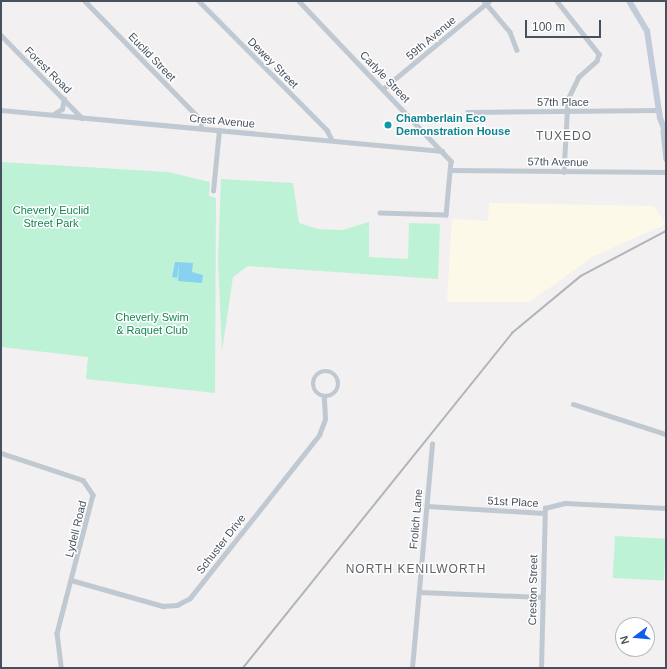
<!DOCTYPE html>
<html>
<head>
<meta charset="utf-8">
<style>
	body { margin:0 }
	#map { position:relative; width:667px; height:669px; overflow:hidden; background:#f2f0f0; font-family:Arial,sans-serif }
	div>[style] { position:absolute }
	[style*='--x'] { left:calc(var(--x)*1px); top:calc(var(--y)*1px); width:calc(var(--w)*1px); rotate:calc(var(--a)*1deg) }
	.commercial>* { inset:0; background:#fdf9e9 }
	.green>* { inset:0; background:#bdf2d6; transform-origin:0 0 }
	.water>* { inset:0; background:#88d1f0 }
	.minor>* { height:4.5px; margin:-2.25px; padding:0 2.25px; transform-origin:2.25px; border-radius:2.25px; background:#c0c9d2 }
	.minor>.ring { margin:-2.25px; padding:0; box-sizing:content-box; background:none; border:4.5px solid #c0c9d2; border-radius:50% }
	.secondary>* { height:6px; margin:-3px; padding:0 3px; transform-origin:3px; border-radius:3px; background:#c2cbd9 }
	.rail>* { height:1.5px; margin:-0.75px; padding:0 0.75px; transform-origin:0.75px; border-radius:0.75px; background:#b2b4bb }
	.dots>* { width:11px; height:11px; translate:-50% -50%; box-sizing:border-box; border:2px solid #fff; border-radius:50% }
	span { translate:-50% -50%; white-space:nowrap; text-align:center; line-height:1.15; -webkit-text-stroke:3px #fff; paint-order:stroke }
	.street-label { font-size:11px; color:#47515e }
	.culture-label { font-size:11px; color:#0d838f; font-weight:700 }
	.left { translate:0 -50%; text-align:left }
	.park-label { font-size:11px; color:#138556 }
	.neighbourhood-label { font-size:12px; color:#5c5f65; letter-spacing:1px }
	.frame { position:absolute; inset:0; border:2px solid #47515e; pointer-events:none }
	.north { position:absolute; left:615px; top:617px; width:40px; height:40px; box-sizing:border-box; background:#fff; border:1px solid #b5b9bf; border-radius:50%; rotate:254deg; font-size:11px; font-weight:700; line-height:16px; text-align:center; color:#47515e }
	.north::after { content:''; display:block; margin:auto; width:14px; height:18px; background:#105cec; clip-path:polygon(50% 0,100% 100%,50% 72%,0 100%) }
	.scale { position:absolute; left:525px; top:20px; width:76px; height:18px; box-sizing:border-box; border:2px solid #47515e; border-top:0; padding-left:5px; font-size:12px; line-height:14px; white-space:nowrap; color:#47515e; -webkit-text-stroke:3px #fff; paint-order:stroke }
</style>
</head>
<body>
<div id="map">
	<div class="commercial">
		<i style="clip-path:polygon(489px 203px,654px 206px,666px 224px,592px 257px,530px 302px,450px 302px,447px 300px,452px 219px,488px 221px)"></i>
	</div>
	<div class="green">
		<i style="clip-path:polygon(1px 162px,168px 172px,210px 182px,209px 196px,216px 198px,215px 393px,86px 379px,88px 357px,1px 347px)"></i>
		<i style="clip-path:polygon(221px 179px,293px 183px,299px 223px,318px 229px,343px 230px,369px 222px,369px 257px,408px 259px,409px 223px,440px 224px,438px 279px,248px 266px,233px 277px,222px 351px,218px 261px)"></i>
		<i style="left:615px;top:536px;width:51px;height:42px;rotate:3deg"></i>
	</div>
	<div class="water">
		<i style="clip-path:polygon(175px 262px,193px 263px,192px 272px,203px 275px,202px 283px,178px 281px,179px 263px,177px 278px,172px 277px)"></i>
	</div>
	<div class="minor">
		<i style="--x:85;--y:1;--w:168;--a:45.7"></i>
		<i style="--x:202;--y:121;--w:7;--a:98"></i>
		<i style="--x:199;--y:1;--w:182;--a:45.2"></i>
		<i style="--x:327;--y:130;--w:11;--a:63"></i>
		<i style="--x:299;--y:1;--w:221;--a:46.5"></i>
		<i style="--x:451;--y:161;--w:54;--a:95.3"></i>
		<i style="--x:446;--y:215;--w:66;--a:-178.3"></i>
		<i style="--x:484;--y:1;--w:40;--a:50"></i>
		<i style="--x:510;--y:32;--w:19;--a:69"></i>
		<i style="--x:557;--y:1;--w:68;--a:51.6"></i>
		<i style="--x:599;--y:54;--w:7;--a:106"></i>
		<i style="--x:597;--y:61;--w:24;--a:138"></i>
		<i style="--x:579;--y:77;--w:25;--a:116"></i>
		<i style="--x:568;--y:100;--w:72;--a:93.2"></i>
		<i style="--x:1;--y:35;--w:116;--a:45.7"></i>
		<i style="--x:384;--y:88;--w:136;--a:-39.6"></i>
		<i style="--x:1;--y:110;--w:443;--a:5.3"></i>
		<i style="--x:467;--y:112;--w:192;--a:-0.6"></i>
		<i style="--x:54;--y:114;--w:9;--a:-32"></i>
		<i style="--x:62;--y:109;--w:10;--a:-79"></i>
		<i style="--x:663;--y:131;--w:28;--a:84"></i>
		<i style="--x:451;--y:170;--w:215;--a:0.5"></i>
		<i style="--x:213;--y:191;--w:61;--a:-84.4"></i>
		<i class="ring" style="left:313px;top:371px;width:21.5px;height:21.5px"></i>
		<i style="--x:573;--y:404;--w:98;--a:17.9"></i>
		<i style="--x:1;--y:453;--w:86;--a:18.2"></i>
		<i style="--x:83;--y:480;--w:18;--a:56"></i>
		<i style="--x:93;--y:495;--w:143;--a:104.6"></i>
		<i style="--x:57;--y:633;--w:35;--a:83"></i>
		<i style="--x:427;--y:506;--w:117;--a:3.4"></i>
		<i style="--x:71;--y:580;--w:96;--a:15.8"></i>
		<i style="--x:163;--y:606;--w:14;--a:-4"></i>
		<i style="--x:177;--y:605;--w:15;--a:-28"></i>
		<i style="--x:190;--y:598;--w:208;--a:-51.6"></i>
		<i style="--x:319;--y:435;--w:17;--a:-69"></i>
		<i style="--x:325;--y:419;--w:22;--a:-93"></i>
		<i style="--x:419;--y:592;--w:122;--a:2.3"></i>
		<i style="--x:412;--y:668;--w:225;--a:-84.9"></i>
		<i style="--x:541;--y:668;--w:160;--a:-88.6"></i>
		<i style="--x:545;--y:508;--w:21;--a:-14"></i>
		<i style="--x:565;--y:503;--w:101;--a:2.8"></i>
	</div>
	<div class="secondary">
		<i style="--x:629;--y:1;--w:35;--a:59"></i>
		<i style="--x:647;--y:31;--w:88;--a:81.5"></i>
		<i style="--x:660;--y:118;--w:17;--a:69"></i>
	</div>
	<div class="rail">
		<i style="--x:243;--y:668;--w:430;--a:-51.2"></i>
		<i style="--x:512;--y:333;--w:89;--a:-39.6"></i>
		<i style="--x:581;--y:276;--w:96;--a:-27.9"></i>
	</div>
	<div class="dots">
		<i style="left:388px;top:125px;background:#0f9aa8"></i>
	</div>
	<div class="street-label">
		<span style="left:431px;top:38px;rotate:-40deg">59th Avenue</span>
		<span style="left:152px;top:57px;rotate:46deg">Euclid Street</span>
		<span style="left:273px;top:63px;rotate:45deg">Dewey Street</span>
		<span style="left:48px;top:70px;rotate:45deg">Forest Road</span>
		<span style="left:385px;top:77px;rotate:46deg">Carlyle Street</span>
		<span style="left:563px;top:102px">57th Place</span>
		<span style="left:222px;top:121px;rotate:5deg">Crest Avenue</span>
		<span style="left:558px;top:162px;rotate:1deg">57th Avenue</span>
		<span style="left:513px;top:502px;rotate:3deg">51st Place</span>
		<span style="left:416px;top:519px;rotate:-85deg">Frolich Lane</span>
		<span style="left:76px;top:529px;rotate:-76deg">Lydell Road</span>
		<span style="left:221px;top:544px;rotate:-52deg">Schuster Drive</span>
		<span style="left:533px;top:590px;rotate:-89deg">Creston Street</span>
	</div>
	<div class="culture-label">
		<span class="left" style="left:396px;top:125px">Chamberlain Eco<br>Demonstration House</span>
	</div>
	<div class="park-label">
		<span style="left:51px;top:217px">Cheverly Euclid<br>Street Park</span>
		<span style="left:152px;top:324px">Cheverly Swim<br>&amp; Raquet Club</span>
	</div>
	<div class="neighbourhood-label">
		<span style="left:564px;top:137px">TUXEDO</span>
		<span style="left:416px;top:570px">NORTH KENILWORTH</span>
	</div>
	<div class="frame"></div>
	<div class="north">N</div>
	<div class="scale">100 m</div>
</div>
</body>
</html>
